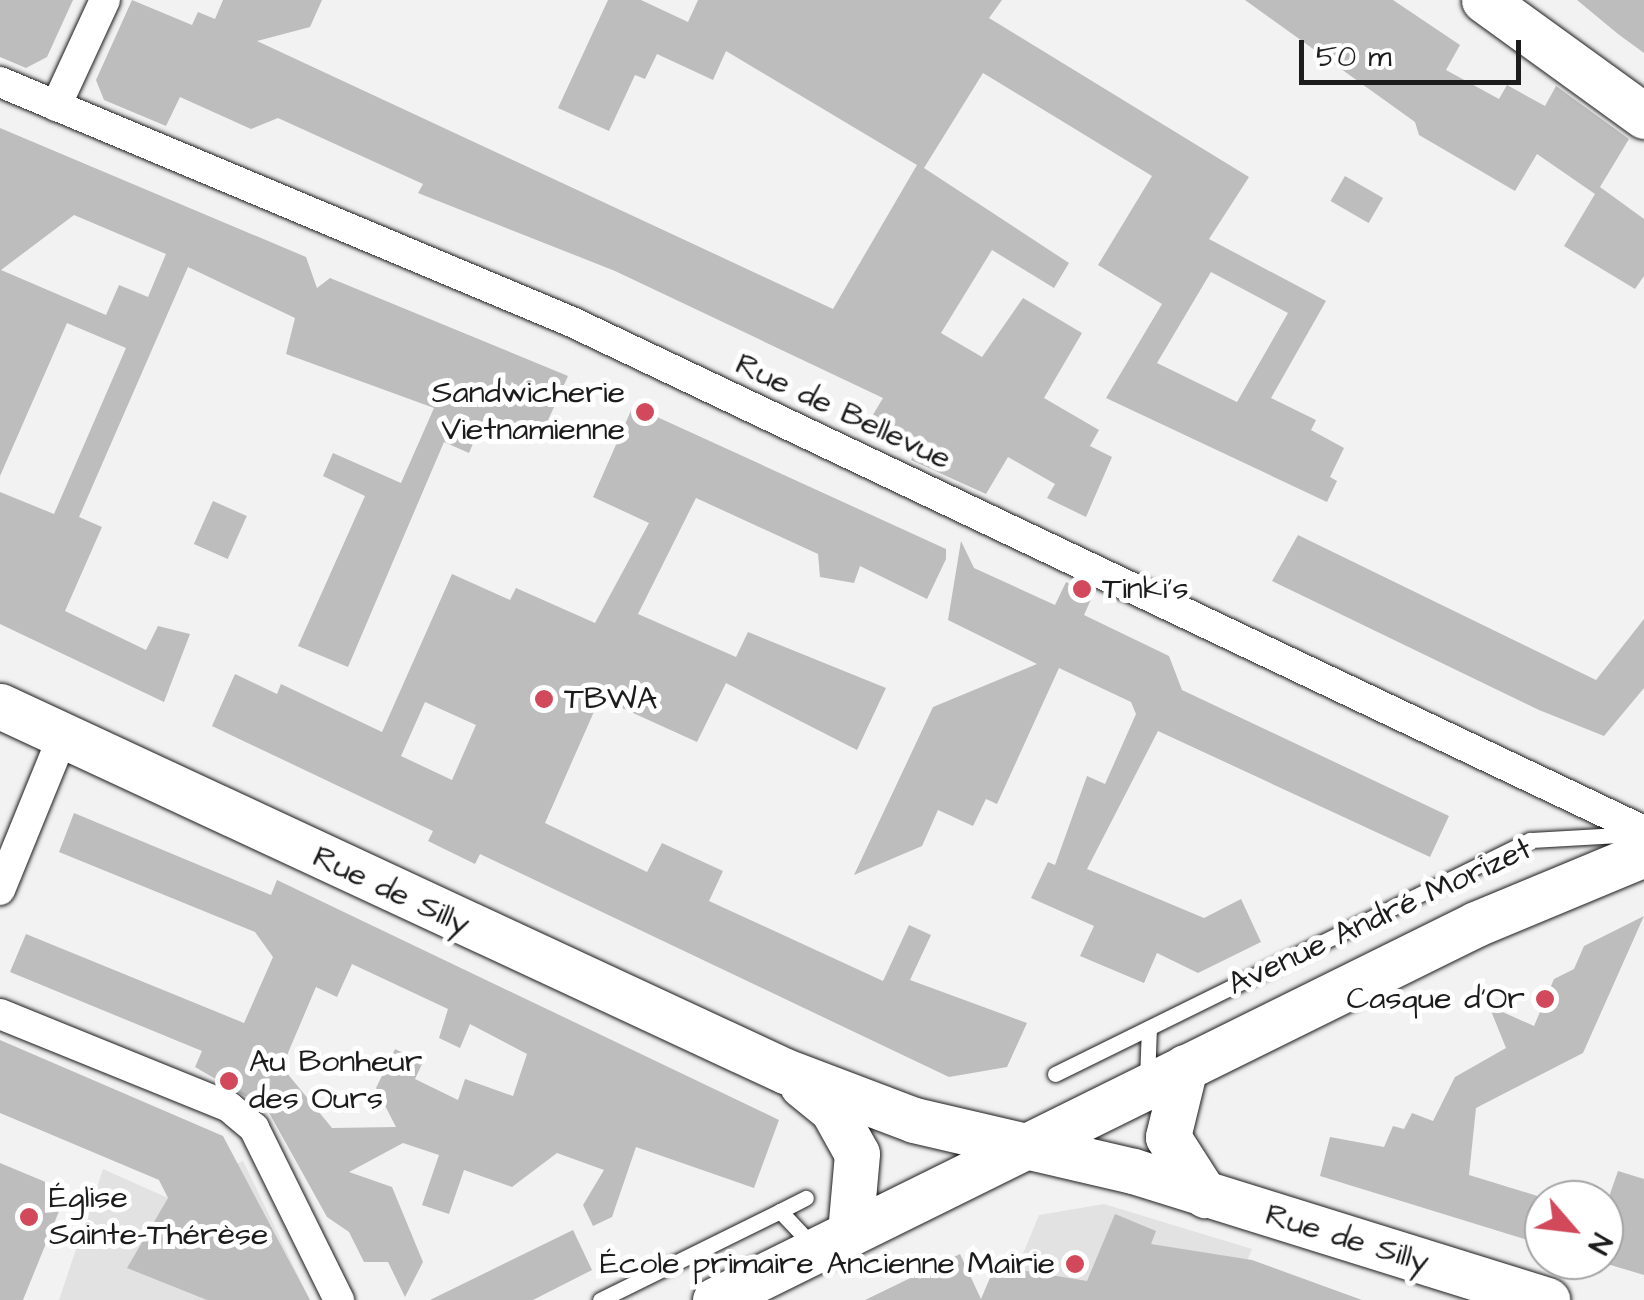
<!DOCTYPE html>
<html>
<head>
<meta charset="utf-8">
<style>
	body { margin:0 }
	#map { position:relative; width:1644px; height:1300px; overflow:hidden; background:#f2f2f2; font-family:"Architects Daughter",sans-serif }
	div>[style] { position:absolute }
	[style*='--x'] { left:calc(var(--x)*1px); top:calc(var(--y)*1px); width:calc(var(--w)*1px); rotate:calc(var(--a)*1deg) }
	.built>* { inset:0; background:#e2e2e2 }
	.building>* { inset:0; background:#bdbdbd; transform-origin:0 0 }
	.roads { filter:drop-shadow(0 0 2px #1c1c1c) drop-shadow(0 0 2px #1c1c1c) }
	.lane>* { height:15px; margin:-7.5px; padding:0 7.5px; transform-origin:7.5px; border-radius:7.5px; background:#fff }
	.street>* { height:30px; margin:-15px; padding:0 15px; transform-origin:15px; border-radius:15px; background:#fff }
	.secondary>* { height:45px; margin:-22.5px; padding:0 22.5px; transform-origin:22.5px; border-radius:22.5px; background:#fff }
	.dots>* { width:28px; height:28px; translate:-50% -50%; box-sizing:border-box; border:5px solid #fff; border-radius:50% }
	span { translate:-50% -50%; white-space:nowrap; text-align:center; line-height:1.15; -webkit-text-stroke:10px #fff; paint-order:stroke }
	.poi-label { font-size:32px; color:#1c1c1c }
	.right { translate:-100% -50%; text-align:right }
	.left { translate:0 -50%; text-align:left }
	.street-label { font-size:32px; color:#1c1c1c }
	.north { position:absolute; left:1524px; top:1180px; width:100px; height:100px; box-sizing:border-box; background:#fff; border:2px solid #a4a4a4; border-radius:50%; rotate:118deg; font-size:28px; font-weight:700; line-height:40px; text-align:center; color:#1c1c1c }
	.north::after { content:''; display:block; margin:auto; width:35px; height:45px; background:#d1495b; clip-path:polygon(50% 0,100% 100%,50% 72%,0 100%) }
	.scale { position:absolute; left:1299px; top:40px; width:222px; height:45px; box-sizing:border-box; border:5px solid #1c1c1c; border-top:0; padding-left:12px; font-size:30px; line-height:35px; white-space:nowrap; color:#1c1c1c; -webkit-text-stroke:8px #fff; paint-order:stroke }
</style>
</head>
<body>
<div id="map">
	<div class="built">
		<i style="clip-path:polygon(243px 1161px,310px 1300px,59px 1300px,103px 1169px,168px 1198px)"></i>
		<i style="clip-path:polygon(1104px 1204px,1252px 1249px,1231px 1300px,1004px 1300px,1039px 1215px)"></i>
	</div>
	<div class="building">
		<i style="clip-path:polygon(0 0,73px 0,47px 57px,26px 68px,0 57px)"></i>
		<i style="clip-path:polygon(evenodd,132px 0,192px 25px,198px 12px,215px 19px,223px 0,322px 0,310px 27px,257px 41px,833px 309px,917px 165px,726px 51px,713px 80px,657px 54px,645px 79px,635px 75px,609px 131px,558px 108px,608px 0,641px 0,688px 22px,698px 0,1002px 0,989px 18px,1249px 177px,1209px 239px,1326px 301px,1271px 398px,1316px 420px,1311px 430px,1344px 448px,1330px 477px,1337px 481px,1327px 502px,1106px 398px,1162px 304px,1098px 265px,1152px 176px,983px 73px,924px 168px,1069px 263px,1054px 288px,992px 250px,941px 333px,982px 357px,1023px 298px,1082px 333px,1044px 398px,1099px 430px,1090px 446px,1112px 457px,1086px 517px,1047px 498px,1055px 484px,1008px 457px,986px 494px,911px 460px,922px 440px,871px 418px,883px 398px,615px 271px,418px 193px,423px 184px,278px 118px,251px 129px,180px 97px,166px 126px,104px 100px,96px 80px,132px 0,1211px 272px,1288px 313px,1237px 402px,1157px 363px,1211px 272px)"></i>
		<i style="clip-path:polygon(1245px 0,1393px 0,1460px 45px,1446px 70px,1499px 99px,1507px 85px,1545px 106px,1556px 86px,1629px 139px,1600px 187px,1644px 219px,1644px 276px,1635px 289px,1564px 246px,1595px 194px,1537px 154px,1515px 191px,1419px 135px,1415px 122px)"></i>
		<i style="clip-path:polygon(1577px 0,1644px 0,1644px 53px,1618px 34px)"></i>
		<i style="clip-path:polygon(evenodd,0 128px,306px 257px,317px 288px,330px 278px,568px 376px,540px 438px,486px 413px,469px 453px,444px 442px,348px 667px,298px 646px,365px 496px,323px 476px,333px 453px,401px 483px,434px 408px,286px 354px,295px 318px,188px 267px,79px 517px,102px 527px,65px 611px,146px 650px,158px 626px,190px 634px,164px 702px,0 624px,0 492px,54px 514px,126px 348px,67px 323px,0 476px,0 128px,74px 215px,166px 254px,148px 297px,119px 285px,106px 315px,1px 270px,74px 215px)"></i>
		<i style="left:1345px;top:176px;width:44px;height:29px;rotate:30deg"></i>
		<i style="clip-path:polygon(evenodd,633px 406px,946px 549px,946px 559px,927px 599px,860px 566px,854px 583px,820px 577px,818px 554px,696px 498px,638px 614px,736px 657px,748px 632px,886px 688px,857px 750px,726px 683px,697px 742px,600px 698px,545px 823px,647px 872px,662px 843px,723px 871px,709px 901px,883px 981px,909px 925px,931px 935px,910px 980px,1027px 1023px,1007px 1067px,949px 1077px,480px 854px,475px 864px,428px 841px,433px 831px,212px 726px,235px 674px,277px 694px,281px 684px,382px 732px,452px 574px,510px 600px,516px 588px,595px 623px,649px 523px,593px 497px,633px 406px,425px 702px,476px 725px,452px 780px,401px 756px,425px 702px)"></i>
		<i style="left:213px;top:501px;width:37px;height:47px;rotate:24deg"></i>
		<i style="clip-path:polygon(1298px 535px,1596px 680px,1644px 619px,1644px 688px,1604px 736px,1539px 710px,1272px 581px)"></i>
		<i style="clip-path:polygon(961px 541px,974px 568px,1055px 605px,1066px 582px,1093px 595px,1084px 615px,1169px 656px,1182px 690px,1449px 816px,1430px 857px,1158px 731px,1087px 869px,1204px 918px,1241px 899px,1261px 942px,1198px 973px,1157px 953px,1144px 983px,1080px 956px,1094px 926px,1031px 898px,1048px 862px,1055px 865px,1087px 776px,1105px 784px,1136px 714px,1131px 702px,1059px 668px,997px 804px,986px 799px,973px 826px,938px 810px,922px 846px,854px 875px,933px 707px,1037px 664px,948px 620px)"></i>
		<i style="clip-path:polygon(evenodd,74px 813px,271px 895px,277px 880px,779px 1120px,754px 1188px,636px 1147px,612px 1217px,593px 1226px,583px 1205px,604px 1170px,557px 1153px,512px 1187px,464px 1170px,449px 1214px,422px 1205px,439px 1155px,403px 1143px,349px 1172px,392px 1187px,423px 1262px,405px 1297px,388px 1262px,364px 1262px,349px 1232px,327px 1217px,267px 1109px,195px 1067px,202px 1051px,10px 972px,26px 934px,244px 1023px,273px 957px,255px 932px,59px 852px,74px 813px,352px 964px,448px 1009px,439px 1038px,460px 1048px,470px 1024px,527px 1054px,513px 1096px,465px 1079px,458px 1100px,415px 1079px,423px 1062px,395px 1049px,376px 1088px,396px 1127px,332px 1128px,282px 1067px,316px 987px,337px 997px,352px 964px)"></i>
		<i style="clip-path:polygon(1644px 916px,1583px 1053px,1476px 1108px,1469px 1175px,1544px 1198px,1544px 1245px,1320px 1176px,1330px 1137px,1384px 1147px,1393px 1126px,1404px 1129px,1412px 1113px,1433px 1121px,1455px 1077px,1506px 1048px,1489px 1006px,1534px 1026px,1554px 979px,1574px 969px,1584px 946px)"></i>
		<i style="clip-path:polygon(0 1040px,223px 1136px,310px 1300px,207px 1300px,127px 1268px,168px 1198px,159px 1180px,0 1113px)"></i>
		<i style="clip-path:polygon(0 1163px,60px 1188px,64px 1199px,23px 1300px,0 1300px)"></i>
		<i style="clip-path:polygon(1618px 1171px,1644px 1179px,1644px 1275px,1604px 1263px,1604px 1211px)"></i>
		<i style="clip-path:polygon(1115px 1214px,1156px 1231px,1151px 1244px,1252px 1260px,1362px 1300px,865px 1300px,960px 1254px,981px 1299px,995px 1266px,1087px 1281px)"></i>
		<i style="clip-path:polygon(573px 1230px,592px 1270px,533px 1300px,430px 1300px)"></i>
	</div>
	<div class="roads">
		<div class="lane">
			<i style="--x:1055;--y:1074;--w:530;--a:-26.23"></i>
			<i style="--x:1530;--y:840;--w:90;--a:-3.2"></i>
			<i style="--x:1147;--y:1079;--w:51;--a:-87.8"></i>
			<i style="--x:780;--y:1211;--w:29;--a:-27"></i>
			<i style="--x:600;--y:1300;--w:201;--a:-26.3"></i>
			<i style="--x:780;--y:1211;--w:50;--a:46.6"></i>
		</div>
		<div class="street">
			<i style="--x:0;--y:82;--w:620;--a:22.76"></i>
			<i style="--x:572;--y:322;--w:1187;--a:25.4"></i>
			<i style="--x:56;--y:106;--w:117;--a:-65.2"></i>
			<i style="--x:0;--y:890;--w:166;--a:-67.8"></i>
			<i style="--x:0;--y:1014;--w:247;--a:22.1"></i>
			<i style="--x:229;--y:1107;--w:33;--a:40"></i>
			<i style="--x:254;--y:1128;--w:192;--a:63.7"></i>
		</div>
		<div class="secondary">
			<i style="--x:1484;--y:0;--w:198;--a:35.9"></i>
			<i style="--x:0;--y:706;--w:866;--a:24.94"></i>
			<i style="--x:785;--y:1071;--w:138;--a:20.8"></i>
			<i style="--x:914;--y:1120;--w:225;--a:13.1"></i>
			<i style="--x:1133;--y:1171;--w:434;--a:17.3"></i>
			<i style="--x:1185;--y:1067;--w:72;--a:103.7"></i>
			<i style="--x:1168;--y:1137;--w:69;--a:57.5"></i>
			<i style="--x:802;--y:1085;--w:38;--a:39"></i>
			<i style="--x:832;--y:1109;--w:51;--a:60.9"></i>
			<i style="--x:857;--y:1154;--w:79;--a:95.1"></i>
			<i style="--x:715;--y:1300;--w:849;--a:-26.29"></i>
			<i style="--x:1476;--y:924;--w:182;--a:-22.6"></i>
		</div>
	</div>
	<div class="dots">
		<i style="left:645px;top:412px;background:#d1495b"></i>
		<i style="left:1082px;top:589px;background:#d1495b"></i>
		<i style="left:544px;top:699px;background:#d1495b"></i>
		<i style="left:1545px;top:999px;background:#d1495b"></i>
		<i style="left:229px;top:1081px;background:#d1495b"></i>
		<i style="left:29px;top:1217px;background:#d1495b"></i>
		<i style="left:1075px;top:1264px;background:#d1495b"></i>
	</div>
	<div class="poi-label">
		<span class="right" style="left:625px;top:412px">Sandwicherie<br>Vietnamienne</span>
		<span class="left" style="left:1102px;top:589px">Tinki's</span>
		<span class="left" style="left:564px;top:699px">TBWA</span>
		<span class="right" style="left:1525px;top:999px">Casque d'Or</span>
		<span class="left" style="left:249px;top:1081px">Au Bonheur<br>des Ours</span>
		<span class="left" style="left:49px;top:1217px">Église<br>Sainte-Thérèse</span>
		<span class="right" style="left:1055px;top:1264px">École primaire Ancienne Mairie</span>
	</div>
	<div class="street-label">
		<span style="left:843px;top:412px;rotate:25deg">Rue de Bellevue</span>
		<span style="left:391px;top:891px;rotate:25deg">Rue de Silly</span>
		<span style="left:1380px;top:917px;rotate:-25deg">Avenue André Morizet</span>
		<span style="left:1347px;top:1239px;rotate:17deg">Rue de Silly</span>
	</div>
	<div class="north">N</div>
	<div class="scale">50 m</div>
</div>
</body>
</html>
